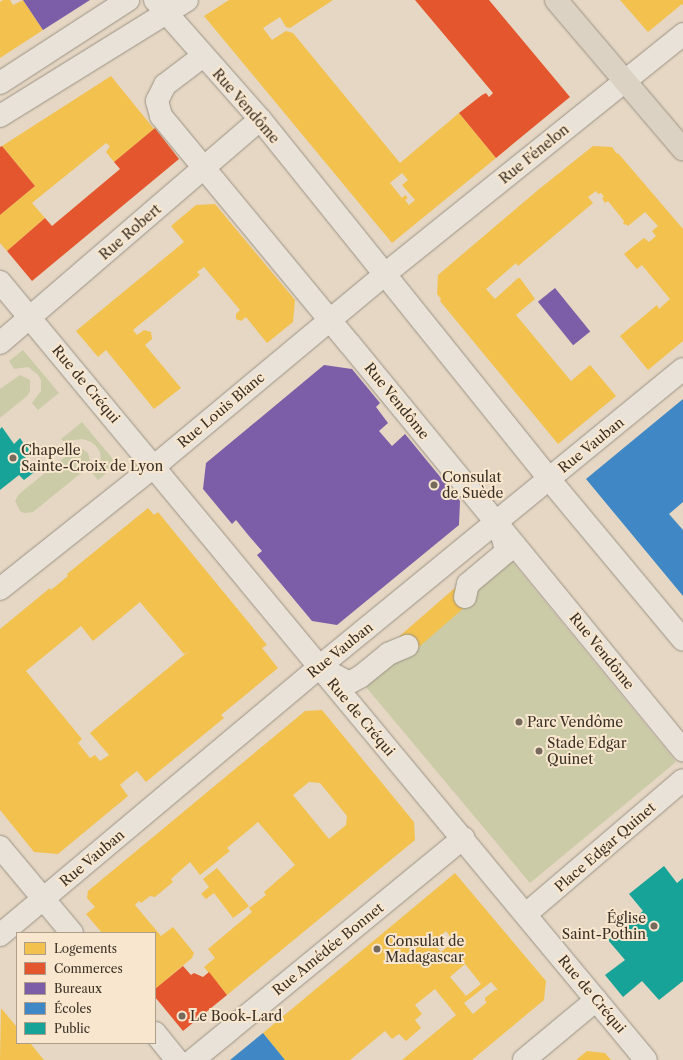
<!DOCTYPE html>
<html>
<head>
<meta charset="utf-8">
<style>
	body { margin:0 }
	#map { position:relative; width:683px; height:1060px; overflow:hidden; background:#e5d7c3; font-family:"Libre Caslon Text",serif }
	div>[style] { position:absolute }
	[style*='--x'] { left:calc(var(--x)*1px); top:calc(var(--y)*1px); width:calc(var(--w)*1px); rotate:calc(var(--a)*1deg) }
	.green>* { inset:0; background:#cbcba8 }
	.homes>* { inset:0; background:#f2c14e; transform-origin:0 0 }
	.shops>* { inset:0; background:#e4572e }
	.offices>* { inset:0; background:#7b5ea7; transform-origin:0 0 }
	.schools>* { inset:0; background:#3f88c5 }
	.public>* { inset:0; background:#17a398 }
	.roads { filter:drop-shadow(0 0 1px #9b9285) drop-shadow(0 0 1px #9b9285) }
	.minor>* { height:22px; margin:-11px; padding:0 11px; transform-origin:11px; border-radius:11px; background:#e9e2d8 }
	.major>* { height:22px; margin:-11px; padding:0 11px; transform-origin:11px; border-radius:11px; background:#dcd2c3 }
	.dots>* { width:11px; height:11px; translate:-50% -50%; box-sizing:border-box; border:2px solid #f8e7ce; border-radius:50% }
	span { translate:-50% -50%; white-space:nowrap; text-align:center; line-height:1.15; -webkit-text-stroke:4px #f8e7ce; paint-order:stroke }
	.street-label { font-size:14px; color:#3a3025 }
	.poi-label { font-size:14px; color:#3a3025 }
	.left { translate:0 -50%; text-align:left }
	.right { translate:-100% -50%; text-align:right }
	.legend { position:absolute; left:16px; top:932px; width:140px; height:112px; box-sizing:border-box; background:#f8e7ce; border:1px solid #ac9e8a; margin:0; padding:5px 7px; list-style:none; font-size:12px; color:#3a3025 }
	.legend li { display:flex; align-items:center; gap:8px; height:20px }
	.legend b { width:20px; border:1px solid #ac9e8a }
</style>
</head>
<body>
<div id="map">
	<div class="green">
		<i style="clip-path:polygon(23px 350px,59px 393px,38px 410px,32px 403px,41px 391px,41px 380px,38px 375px,28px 367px,14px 369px,9px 361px)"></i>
		<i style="clip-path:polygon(20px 375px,30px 380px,30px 391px,27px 396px,0 418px,0 389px)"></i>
		<i style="clip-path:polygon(82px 422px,117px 464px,98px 480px,92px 473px,95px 471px,101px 459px,100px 452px,96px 446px,91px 442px,83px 439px,74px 440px,67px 445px,61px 439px)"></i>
		<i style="clip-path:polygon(76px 448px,81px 448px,88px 453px,90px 461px,86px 469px,33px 512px,24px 513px,20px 511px,15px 501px,19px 494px)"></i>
		<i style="clip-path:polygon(504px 563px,513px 563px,676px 762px,530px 883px,361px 681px,411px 651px,472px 601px,474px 591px)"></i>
	</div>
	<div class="homes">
		<i style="clip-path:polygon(3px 0,10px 0,13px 5px,23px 0,43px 30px,0 58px,0 2px)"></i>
		<i style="clip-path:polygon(evenodd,229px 0,333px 0,290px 28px,286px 27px,280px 17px,263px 28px,272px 40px,286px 31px,293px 33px,400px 163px,459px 113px,496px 158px,392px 243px,204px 16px,229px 0,402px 173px,408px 180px,402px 185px,415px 200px,409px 205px,405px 200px,408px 198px,405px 195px,402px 198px,390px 183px,402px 173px)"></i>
		<i style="clip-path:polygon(620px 0,683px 0,683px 5px,682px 4px,648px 32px)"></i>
		<i style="clip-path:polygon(111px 76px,154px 129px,114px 162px,106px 152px,110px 146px,106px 143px,90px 156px,32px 203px,45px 218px,7px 251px,0 243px,0 215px,35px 186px,2px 146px)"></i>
		<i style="clip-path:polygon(593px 146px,612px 147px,617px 154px,618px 153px,683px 229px,683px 341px,648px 370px,620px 336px,657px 305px,659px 309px,670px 299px,642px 265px,637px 269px,624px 254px,644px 238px,649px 242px,656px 236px,652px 231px,658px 226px,645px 212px,628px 226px,626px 224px,625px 225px,623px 223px,624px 221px,608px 201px,605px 203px,602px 198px,604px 197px,601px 193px,598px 194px,596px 191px,588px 197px,593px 203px,518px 266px,516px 263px,486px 289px,495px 299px,518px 278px,520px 278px,535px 299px,516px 315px,571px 381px,590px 365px,616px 396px,558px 444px,440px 301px,441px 299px,437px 294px,438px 275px,538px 190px)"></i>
		<i style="clip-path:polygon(215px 204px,295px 300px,293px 322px,267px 343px,246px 317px,241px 321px,236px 319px,236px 314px,240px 310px,204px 267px,197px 272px,200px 275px,133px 330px,137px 335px,144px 330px,151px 332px,152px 339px,145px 345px,181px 388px,154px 409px,106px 350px,98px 357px,76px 331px,184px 242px,171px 226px,196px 205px)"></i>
		<i style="clip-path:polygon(evenodd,148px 508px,154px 515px,158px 512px,180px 539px,267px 645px,262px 648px,278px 668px,221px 715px,224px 718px,146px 782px,137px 771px,128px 778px,120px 785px,128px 796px,58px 854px,34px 852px,0 810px,0 629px,50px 588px,51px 590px,68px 576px,67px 574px,148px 508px,140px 602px,184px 654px,190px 650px,90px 733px,109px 755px,100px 761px,95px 755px,90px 758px,78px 743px,82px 739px,26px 671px,81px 626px,93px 641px,140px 602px)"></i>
		<i style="left:456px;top:587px;width:21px;height:75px;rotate:49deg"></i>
		<i style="clip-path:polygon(evenodd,322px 710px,414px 822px,415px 840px,227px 995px,204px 967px,215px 958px,208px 949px,252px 912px,249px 908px,266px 895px,264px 892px,295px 865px,258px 822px,227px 848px,230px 851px,200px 875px,190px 862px,171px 879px,173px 882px,155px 897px,150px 896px,141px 903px,139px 901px,135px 905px,161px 936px,173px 927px,194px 953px,192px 958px,155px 989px,155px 933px,102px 933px,86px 914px,95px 907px,87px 898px,88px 891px,305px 711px,322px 710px,309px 782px,320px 783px,347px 816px,346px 825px,329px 839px,293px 795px,309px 782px)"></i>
		<i style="clip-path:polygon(217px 868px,249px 906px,233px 918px,214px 893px,206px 899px,201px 894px,209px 887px,203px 879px)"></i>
		<i style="clip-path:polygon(evenodd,455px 873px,546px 981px,544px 1000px,472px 1060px,402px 1060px,456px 1015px,435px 989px,415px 1005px,422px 1014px,415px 1020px,421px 1028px,406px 1041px,399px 1034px,392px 1039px,385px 1031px,350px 1060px,285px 1060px,263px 1033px,455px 873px,446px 931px,451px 938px,448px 940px,451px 944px,441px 952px,433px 943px,446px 931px,455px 873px,465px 964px,481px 984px,466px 996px,450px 977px,465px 964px,455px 873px,491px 982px,498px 990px,495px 990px,485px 998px,485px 1001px,487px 1002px,473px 1014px,464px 1003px,491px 982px)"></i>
		<i style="clip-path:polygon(1px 1008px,16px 1026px,17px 1025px,17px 1043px,30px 1043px,44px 1060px,0 1060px)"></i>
		<i style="clip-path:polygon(587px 1051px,605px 1053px,611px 1060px,576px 1060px)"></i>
	</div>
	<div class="shops">
		<i style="clip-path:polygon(415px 0,489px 0,570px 97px,496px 158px,459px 113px,482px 95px,486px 93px,489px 97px,493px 93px)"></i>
		<i style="clip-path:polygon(155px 128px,179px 159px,32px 281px,7px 251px,45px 218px,52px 226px,120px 169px,114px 162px)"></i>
		<i style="clip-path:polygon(2px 146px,35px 186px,0 215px,0 147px)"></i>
		<i style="clip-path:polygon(183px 966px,191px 975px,194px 973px,203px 977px,209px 972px,227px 995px,183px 1031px,155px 997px,155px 989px)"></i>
	</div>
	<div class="offices">
		<i style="clip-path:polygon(23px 0,90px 0,43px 30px)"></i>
		<i style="left:555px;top:288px;width:56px;height:22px;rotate:51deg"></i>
		<i style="clip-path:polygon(324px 365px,352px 369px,380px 403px,376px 407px,388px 423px,379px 431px,392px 446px,405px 434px,460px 501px,459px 525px,337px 625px,312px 621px,257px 555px,262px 551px,249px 536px,236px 520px,232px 524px,203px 489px,206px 463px)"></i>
	</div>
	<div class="schools">
		<i style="clip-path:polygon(683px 399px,683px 502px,669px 514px,683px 530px,683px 596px,586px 479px)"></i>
		<i style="clip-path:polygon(263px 1033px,285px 1060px,230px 1060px)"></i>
	</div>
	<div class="public">
		<i style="clip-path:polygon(2px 427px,14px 444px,20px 438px,24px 444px,30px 450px,23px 455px,37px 470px,24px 480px,19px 475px,0 490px,0 429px)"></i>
		<i style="clip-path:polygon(664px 866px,677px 883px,683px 878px,683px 981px,659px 1000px,642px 981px,623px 997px,605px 975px,625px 960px,608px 940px,643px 911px,629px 894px)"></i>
	</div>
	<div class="roads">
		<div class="minor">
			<i style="--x:155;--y:0;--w:159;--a:48.6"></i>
			<i style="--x:260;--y:119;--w:462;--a:51.2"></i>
			<i style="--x:549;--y:479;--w:209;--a:50.2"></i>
			<i style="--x:203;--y:56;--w:48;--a:142.7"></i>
			<i style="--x:165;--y:85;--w:18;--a:117"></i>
			<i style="--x:157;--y:101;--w:16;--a:75"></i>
			<i style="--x:161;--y:116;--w:295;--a:50.4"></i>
			<i style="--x:349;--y:343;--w:527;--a:50.63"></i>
			<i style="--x:0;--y:83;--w:153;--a:-33"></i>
			<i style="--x:0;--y:116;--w:220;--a:-31.8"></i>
			<i style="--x:0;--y:282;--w:1011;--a:50.3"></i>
			<i style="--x:0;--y:343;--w:343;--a:-40.7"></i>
			<i style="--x:0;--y:589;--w:207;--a:-38.5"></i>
			<i style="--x:162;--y:460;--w:290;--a:-39.8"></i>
			<i style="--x:385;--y:274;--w:383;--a:-38.8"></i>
			<i style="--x:465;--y:597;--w:13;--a:-77"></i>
			<i style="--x:468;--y:584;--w:50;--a:-40.1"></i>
			<i style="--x:506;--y:552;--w:14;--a:-102"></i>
			<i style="--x:503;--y:538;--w:11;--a:-117"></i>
			<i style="--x:325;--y:670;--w:27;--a:28"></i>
			<i style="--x:349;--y:683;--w:13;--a:-29"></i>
			<i style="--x:360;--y:677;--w:36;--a:-39"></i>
			<i style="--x:388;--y:654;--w:21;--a:-23"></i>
			<i style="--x:0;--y:847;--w:112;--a:50.1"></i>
			<i style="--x:526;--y:914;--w:206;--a:-40.5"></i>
			<i style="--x:0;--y:935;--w:417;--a:-40"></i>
			<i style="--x:319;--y:667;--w:470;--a:-39.3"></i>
			<i style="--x:155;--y:1033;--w:35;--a:51"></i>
			<i style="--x:193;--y:1060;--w:350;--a:-39.4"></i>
			<i style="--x:524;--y:1060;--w:94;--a:-39.8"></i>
		</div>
		<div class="major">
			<i style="--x:556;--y:0;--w:196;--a:49.6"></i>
		</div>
	</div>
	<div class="dots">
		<i style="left:13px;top:458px;background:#766a5c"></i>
		<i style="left:434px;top:485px;background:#766a5c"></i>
		<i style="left:519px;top:722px;background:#766a5c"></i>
		<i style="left:539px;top:751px;background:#766a5c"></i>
		<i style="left:654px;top:926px;background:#766a5c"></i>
		<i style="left:377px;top:949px;background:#766a5c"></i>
		<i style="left:182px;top:1016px;background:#766a5c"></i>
	</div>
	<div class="street-label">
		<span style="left:246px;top:106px;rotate:49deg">Rue Vendôme</span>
		<span style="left:534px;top:154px;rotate:-39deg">Rue Fénelon</span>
		<span style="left:130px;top:232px;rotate:-41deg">Rue Robert</span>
		<span style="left:86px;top:384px;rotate:50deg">Rue de Créqui</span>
		<span style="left:397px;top:401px;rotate:51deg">Rue Vendôme</span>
		<span style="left:221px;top:410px;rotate:-40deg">Rue Louis Blanc</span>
		<span style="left:591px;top:445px;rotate:-39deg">Rue Vauban</span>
		<span style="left:340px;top:650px;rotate:-39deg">Rue Vauban</span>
		<span style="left:602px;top:651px;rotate:51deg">Rue Vendôme</span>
		<span style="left:361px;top:717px;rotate:50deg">Rue de Créqui</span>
		<span style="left:605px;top:847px;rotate:-41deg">Place Edgar Quinet</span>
		<span style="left:92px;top:858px;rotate:-40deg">Rue Vauban</span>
		<span style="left:328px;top:949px;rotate:-39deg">Rue Amédée Bonnet</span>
		<span style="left:592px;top:994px;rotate:50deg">Rue de Créqui</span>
	</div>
	<div class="poi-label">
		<span class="left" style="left:21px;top:458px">Chapelle<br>Sainte-Croix de Lyon</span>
		<span class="left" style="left:442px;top:485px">Consulat<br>de Suède</span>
		<span class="left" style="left:527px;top:722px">Parc Vendôme</span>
		<span class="left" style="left:547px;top:751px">Stade Edgar<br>Quinet</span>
		<span class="right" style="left:646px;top:926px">Église<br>Saint-Pothin</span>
		<span class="left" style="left:385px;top:949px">Consulat de<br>Madagascar</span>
		<span class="left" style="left:190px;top:1016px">Le Book-Lard</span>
	</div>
	<ul class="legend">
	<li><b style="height:11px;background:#f2c14e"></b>Logements</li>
	<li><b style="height:11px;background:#e4572e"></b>Commerces</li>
	<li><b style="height:11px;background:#7b5ea7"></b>Bureaux</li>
	<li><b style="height:11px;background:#3f88c5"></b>Écoles</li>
	<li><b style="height:11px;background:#17a398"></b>Public</li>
	</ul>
</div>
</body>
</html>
